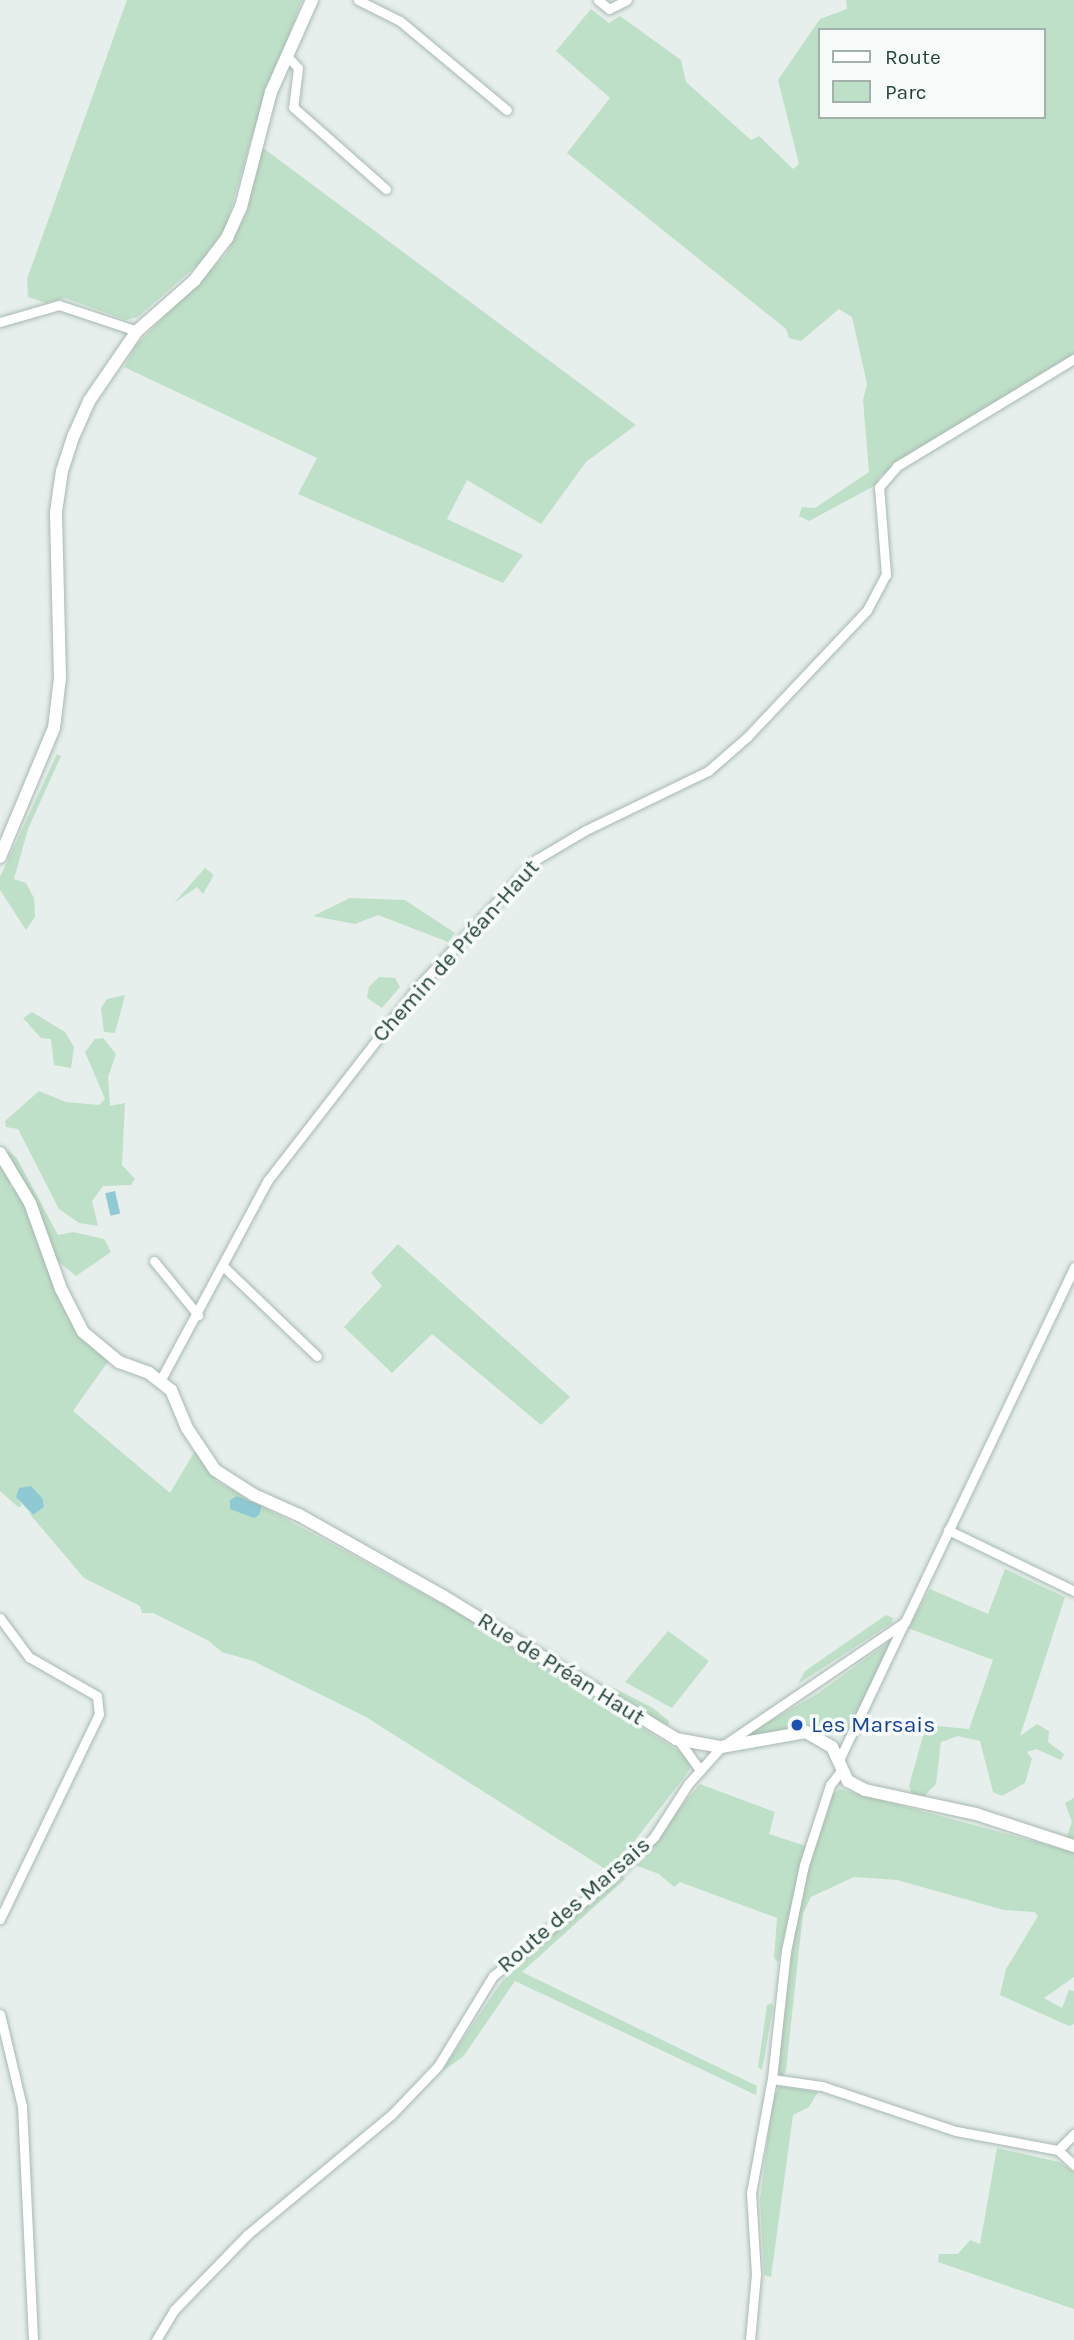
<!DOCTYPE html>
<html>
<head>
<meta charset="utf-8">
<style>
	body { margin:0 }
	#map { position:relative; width:1074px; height:2340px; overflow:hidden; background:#e6efeb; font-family:Karla,sans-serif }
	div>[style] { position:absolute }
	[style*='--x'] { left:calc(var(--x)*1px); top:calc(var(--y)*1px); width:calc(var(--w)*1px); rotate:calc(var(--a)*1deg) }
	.green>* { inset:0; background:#bfe0c8 }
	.water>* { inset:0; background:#8ec9d4; transform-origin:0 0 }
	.roads { filter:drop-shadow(0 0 2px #a8b8b2) drop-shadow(0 0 2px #a8b8b2) }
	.street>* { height:9px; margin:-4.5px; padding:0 4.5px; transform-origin:4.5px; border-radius:4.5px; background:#fff }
	.secondary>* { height:12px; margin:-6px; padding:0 6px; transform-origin:6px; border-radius:6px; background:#fff }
	.dots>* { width:19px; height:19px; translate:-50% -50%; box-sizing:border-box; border:4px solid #f7fbf9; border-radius:50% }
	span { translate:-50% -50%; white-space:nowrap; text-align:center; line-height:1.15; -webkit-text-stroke:7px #f7fbf9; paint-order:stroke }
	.street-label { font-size:23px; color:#24423a }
	.transit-label { font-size:23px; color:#164399 }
	.left { translate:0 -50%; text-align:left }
	.legend { position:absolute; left:818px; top:28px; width:228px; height:91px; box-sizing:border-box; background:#f7fbf9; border:2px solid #a3b1ad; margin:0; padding:9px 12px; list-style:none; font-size:21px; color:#24423a }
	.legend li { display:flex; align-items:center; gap:14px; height:35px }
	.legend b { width:35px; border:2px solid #a3b1ad }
</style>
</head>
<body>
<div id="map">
	<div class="green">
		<i style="clip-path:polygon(127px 0,302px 0,251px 139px,226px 227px,204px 259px,138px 317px,126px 320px,65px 298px,46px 303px,28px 297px,27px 279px)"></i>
		<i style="clip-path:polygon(evenodd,846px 0,1074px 0,1074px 355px,880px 476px,876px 485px,809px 521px,799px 516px,802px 507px,815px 508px,869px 472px,863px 400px,867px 384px,852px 317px,839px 309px,801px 341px,789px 338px,786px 329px,567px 153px,610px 98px,556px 51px,591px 9px,609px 23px,620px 16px,681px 60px,686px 82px,751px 140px,759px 136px,793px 169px,799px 164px,778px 80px,820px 19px,847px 9px,846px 0,820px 30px,1044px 30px,1044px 117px,820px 117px,820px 30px)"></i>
		<i style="clip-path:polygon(259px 145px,636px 425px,586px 462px,541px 524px,467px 480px,447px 519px,523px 555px,503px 583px,298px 494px,317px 458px,124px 367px,136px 345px,225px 256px,247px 212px)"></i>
		<i style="clip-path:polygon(57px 754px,61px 756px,28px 829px,14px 879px,26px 883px,34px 898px,35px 917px,26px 930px,0 890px,0 877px)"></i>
		<i style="clip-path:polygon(205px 868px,214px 875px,203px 894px,197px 887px,174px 903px)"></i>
		<i style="clip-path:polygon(350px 898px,405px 900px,455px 933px,448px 942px,378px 915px,355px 924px,313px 916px)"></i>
		<i style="clip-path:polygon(379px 977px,395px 978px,400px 987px,382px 1008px,367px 998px,369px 987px)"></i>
		<i style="clip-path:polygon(125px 995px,115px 1033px,104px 1032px,101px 1008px,107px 999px)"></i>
		<i style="clip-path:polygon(32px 1012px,65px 1032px,74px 1047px,71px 1068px,54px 1065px,51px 1039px,41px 1038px,23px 1018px)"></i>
		<i style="clip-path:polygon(103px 1038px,116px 1054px,108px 1077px,110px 1106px,125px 1103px,122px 1165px,135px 1179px,131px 1185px,103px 1186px,92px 1201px,98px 1226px,79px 1223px,59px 1209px,18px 1129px,6px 1127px,5px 1121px,39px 1091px,66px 1102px,99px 1105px,105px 1099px,85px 1052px,95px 1039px)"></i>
		<i style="clip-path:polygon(8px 1151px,16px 1157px,58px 1235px,73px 1232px,104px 1239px,111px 1252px,76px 1276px,55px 1259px,83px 1332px,112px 1356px,73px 1411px,170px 1493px,196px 1449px,216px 1481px,457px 1612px,687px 1756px,691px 1767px,683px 1779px,610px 1872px,366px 1717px,253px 1661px,222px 1652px,209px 1641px,153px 1613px,142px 1613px,140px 1606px,84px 1578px,28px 1512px,33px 1515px,44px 1507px,43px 1498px,17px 1497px,22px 1506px,18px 1507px,0 1491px,0 1167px,7px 1168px,11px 1189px,18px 1182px,5px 1159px)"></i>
		<i style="clip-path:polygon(398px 1244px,570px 1397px,541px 1425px,432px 1334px,392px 1373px,344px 1327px,382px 1286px,371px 1273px)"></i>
		<i style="clip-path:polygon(1005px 1569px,1065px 1597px,1020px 1736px,1037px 1724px,1049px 1731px,1048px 1742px,1064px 1754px,1061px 1760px,1036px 1749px,1027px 1752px,1032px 1759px,1025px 1783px,1002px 1796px,993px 1792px,980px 1741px,958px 1736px,941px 1742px,936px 1784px,923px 1797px,912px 1794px,909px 1786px,926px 1725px,969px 1729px,993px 1660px,908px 1628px,930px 1589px,988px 1614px)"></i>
		<i style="clip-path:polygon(886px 1615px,893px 1618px,892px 1623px,798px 1684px,805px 1671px)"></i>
		<i style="clip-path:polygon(668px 1631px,709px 1661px,672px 1708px,625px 1682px)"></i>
		<i style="clip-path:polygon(893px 1639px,846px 1736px,806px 1729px,741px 1738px,817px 1694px)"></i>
		<i style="clip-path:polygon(614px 1688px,653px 1708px,669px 1721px,668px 1729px,607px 1694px)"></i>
		<i style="clip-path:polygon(700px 1784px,775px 1812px,769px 1834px,806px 1846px,778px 1962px,774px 1958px,777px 1918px,680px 1882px,674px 1887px,659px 1874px,632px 1864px)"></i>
		<i style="clip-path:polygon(840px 1789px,1074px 1852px,1074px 1977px,1044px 1998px,1062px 2008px,1069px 1990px,1074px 1991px,1074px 2024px,1069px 2026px,1000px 1995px,1006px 1969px,1038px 1916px,1034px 1912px,1004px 1910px,897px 1880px,854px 1877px,811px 1897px,803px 1913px,786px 2070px,783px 2077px,776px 2073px,800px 1894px,830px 1796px)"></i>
		<i style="clip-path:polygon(1074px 1798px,1074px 1846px,1065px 1842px,1072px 1822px,1065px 1803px)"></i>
		<i style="clip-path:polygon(622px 1876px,625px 1879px,522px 1972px,757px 2086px,756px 2095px,515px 1981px,463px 2057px,441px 2072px,500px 1984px,529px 1953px)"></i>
		<i style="clip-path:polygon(772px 2003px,773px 2008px,762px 2070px,758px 2067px,767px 2005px)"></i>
		<i style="clip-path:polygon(780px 2086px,818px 2092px,809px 2107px,793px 2115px,771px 2277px,764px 2275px,760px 2199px,773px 2098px)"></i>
		<i style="clip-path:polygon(997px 2148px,1059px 2162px,1074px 2172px,1074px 2309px,938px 2262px,939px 2254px,958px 2254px,970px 2240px,980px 2244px)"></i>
	</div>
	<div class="water">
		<i style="left:115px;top:1191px;width:23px;height:10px;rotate:77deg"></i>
		<i style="clip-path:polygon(31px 1486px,43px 1499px,44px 1507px,33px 1515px,16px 1497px,19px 1488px)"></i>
		<i style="clip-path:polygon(237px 1496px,262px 1506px,259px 1515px,254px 1518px,230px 1509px,230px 1500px)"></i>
	</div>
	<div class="roads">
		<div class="street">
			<i style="--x:358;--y:0;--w:47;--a:26.6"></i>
			<i style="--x:400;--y:21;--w:139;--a:39.8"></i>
			<i style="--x:598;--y:0;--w:14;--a:39"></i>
			<i style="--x:609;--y:9;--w:20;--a:-27"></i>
			<i style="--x:287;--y:56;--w:16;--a:47"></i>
			<i style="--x:298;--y:68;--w:39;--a:97"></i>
			<i style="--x:293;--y:107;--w:124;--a:41.4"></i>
			<i style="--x:0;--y:322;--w:61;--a:-16.1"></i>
			<i style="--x:59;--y:305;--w:82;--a:18.4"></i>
			<i style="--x:154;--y:1261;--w:70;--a:50.8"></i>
			<i style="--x:223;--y:1266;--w:130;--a:43.8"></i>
			<i style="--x:160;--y:1381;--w:228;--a:-61.8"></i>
			<i style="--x:268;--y:1180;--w:242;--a:-52.2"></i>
			<i style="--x:416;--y:989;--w:178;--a:-47.1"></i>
			<i style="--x:537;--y:859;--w:57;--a:-30.6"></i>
			<i style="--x:586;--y:830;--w:136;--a:-25.8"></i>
			<i style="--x:708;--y:771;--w:52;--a:-41.1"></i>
			<i style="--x:747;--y:737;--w:175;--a:-46.6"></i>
			<i style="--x:867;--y:610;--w:40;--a:-62"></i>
			<i style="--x:886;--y:575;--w:88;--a:-94.5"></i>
			<i style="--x:879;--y:487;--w:28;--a:-49"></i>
			<i style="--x:897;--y:466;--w:207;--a:-31.2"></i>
			<i style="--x:948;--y:1530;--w:140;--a:25.8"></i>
			<i style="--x:0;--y:1618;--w:49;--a:53.4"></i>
			<i style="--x:29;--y:1657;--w:78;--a:29.8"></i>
			<i style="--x:97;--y:1696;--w:18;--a:84"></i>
			<i style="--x:99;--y:1714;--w:228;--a:115.8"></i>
			<i style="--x:679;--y:1741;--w:36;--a:54"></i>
			<i style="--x:839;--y:1760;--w:152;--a:-64.6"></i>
			<i style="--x:0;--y:2014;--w:95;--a:76.6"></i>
			<i style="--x:22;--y:2106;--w:234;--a:87.3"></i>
			<i style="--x:772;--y:2079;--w:50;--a:8"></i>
			<i style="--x:822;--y:2086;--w:141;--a:18.6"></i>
			<i style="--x:956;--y:2131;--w:104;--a:10.6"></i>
			<i style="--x:1058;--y:2150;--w:22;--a:43"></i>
			<i style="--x:1058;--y:2150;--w:23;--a:-45"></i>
			<i style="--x:156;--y:2340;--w:35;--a:-59"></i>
			<i style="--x:174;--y:2310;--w:106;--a:-45.8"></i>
			<i style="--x:248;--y:2234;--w:187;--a:-39.8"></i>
			<i style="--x:392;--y:2114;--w:66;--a:-46.2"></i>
			<i style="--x:438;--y:2066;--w:105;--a:-58.6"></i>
			<i style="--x:493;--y:1976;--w:145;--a:-39.4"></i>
			<i style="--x:605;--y:1884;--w:68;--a:-43.8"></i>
			<i style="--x:654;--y:1837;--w:63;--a:-57.3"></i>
			<i style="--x:688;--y:1784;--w:50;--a:-48.3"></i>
			<i style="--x:721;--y:1747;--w:222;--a:-34.2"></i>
			<i style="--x:905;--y:1622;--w:393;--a:-64.5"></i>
			<i style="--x:750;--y:2340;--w:66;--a:-84.8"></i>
			<i style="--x:756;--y:2274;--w:81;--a:-93.5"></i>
			<i style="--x:751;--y:2193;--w:116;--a:-79.6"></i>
			<i style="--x:772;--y:2079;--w:129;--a:-83.8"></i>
			<i style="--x:786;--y:1951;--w:88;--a:-78.2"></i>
			<i style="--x:804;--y:1865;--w:84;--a:-72"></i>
			<i style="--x:830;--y:1785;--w:18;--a:-52"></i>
		</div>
		<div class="secondary">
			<i style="--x:0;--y:857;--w:140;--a:-67.3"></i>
			<i style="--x:54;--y:728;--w:50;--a:-83.2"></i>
			<i style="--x:60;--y:678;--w:166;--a:-91.4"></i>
			<i style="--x:56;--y:512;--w:41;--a:-81.7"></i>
			<i style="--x:62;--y:471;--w:38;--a:-72"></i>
			<i style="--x:74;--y:435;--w:37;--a:-66"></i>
			<i style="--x:89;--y:401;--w:85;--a:-55.6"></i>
			<i style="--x:137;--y:331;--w:76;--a:-41.3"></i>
			<i style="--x:194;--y:281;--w:54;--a:-52.5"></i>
			<i style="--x:227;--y:238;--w:34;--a:-66"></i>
			<i style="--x:241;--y:207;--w:119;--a:-75.4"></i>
			<i style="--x:271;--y:92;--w:101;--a:-66"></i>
			<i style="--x:0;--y:1153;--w:58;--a:59"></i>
			<i style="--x:30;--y:1203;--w:91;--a:70.2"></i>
			<i style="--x:61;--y:1289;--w:48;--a:62.9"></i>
			<i style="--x:83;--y:1332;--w:47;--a:39.8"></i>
			<i style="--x:119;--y:1362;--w:32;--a:20"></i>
			<i style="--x:149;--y:1373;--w:28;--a:38"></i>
			<i style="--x:171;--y:1390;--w:41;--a:67.2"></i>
			<i style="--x:187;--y:1428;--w:50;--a:56.3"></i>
			<i style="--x:215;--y:1470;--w:46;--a:32.7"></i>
			<i style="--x:254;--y:1495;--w:49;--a:24"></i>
			<i style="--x:299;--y:1515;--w:165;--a:29.4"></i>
			<i style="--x:443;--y:1596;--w:273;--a:31.5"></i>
			<i style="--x:676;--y:1739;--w:46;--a:10.1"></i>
			<i style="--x:721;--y:1747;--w:86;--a:-10"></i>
			<i style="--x:806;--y:1732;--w:30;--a:30"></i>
			<i style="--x:832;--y:1747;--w:38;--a:65"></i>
			<i style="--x:848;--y:1781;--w:19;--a:28"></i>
			<i style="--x:865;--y:1790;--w:114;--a:12.2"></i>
			<i style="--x:976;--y:1814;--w:103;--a:18.1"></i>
		</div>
	</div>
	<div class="dots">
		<i style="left:797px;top:1725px;background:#1a4fb4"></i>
	</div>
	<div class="street-label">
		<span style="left:456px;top:951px;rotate:-48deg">Chemin de Préan-Haut</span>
		<span style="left:561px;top:1669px;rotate:32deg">Rue de Préan Haut</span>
		<span style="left:574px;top:1905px;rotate:-41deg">Route des Marsais</span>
	</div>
	<div class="transit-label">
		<span class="left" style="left:811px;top:1725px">Les Marsais</span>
	</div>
	<ul class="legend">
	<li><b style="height:9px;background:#fff"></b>Route</li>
	<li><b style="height:19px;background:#bfe0c8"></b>Parc</li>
	</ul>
</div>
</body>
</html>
